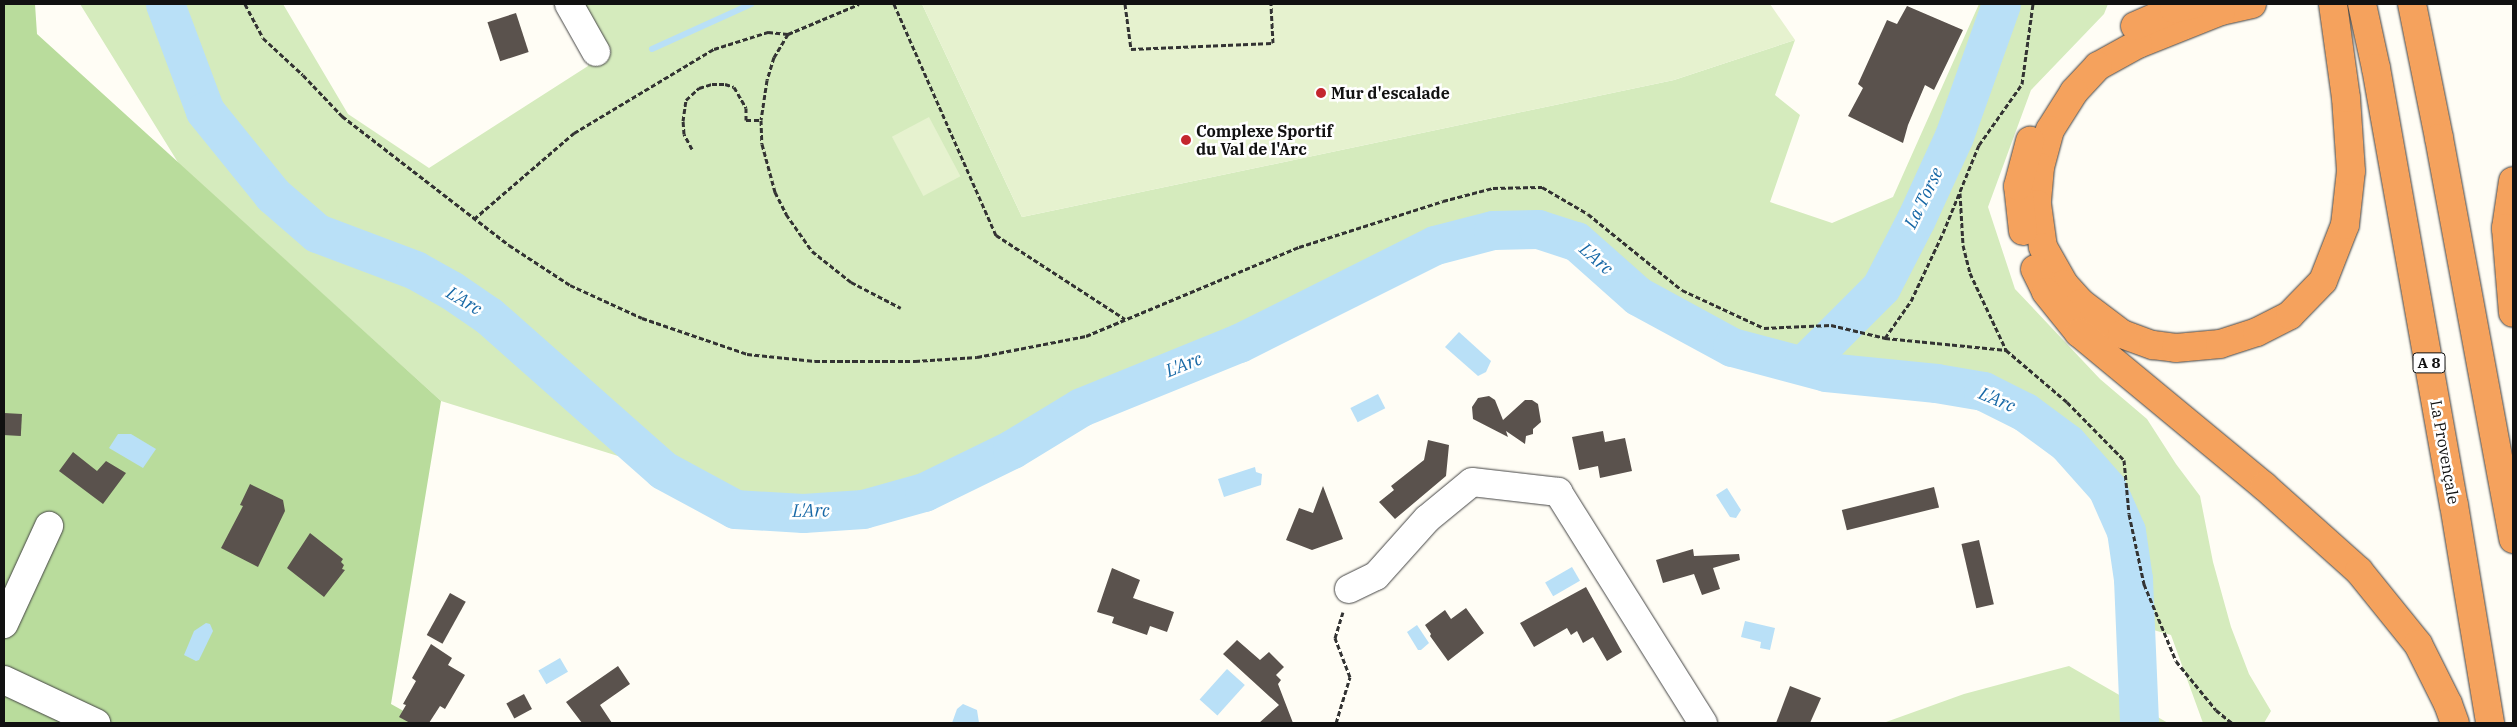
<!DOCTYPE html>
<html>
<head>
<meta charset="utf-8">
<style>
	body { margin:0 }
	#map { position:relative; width:2517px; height:727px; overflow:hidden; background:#fffdf5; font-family:"IBM Plex Serif",serif }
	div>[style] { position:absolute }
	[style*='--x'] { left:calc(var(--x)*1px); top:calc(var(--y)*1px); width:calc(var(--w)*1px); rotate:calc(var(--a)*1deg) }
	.green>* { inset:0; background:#d5ebbd }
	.forest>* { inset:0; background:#b9dc9c }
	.pitch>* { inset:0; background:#e6f2cf; transform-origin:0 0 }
	.water>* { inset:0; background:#b9e0f7; transform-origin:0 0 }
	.stream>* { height:6px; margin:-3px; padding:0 3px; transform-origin:3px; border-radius:3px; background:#b9e0f7 }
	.river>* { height:39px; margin:-19.5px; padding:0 19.5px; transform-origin:19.5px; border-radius:19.5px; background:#b9e0f7 }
	.building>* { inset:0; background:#5a524d; transform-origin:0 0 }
	.path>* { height:3px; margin-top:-1.5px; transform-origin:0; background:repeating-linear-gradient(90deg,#333 0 5px,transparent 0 7.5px) }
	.roads { filter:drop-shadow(0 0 1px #444) drop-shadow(0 0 1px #444) }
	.minor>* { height:28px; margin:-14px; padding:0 14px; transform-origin:14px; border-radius:14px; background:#fff }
	.highway>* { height:28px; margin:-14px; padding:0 14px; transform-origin:14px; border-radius:14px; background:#f5a25d }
	.dots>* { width:14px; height:14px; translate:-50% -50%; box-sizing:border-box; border:2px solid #fff; border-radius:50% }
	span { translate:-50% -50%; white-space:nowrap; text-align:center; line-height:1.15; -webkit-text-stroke:5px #fff; paint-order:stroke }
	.shield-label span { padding:1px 4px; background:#fff; border:1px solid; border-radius:4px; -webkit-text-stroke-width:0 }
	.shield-label { font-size:15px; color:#111; font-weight:700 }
	.poi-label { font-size:16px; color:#111; font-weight:700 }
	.left { translate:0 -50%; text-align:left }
	.street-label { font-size:16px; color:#111 }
	.water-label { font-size:18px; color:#1768a6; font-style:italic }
	.frame { position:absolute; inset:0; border:5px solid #111; pointer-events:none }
</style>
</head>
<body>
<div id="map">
	<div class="green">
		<i style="clip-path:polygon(80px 4px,283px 4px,348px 114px,429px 168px,588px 66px,592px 54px,574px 4px,922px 4px,1022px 217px,1674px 80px,1795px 40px,1775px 95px,1800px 115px,1770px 202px,1832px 223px,1893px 197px,1979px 4px,2108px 4px,2104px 14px,2031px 90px,1988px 207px,2015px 289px,2100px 379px,2147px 419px,2176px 464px,2200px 496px,2213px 562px,2231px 627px,2249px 674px,2271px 711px,2264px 723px,2203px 723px,2171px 635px,2136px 625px,2133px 579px,2126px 531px,2107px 488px,2067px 443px,2025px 412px,1983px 391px,1936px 383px,1826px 372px,1732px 347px,1638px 296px,1576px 241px,1538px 229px,1493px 230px,1435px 245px,1239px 343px,1081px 407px,1012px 449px,924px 492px,863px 509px,803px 513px,735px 509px,663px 470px,441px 401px,179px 164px)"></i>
		<i style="clip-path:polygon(2069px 666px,2168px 723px,1886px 722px,1964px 694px)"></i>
	</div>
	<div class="forest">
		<i style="clip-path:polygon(4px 4px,35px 4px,37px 34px,441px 401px,391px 704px,425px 723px,4px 723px)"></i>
	</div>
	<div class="pitch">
		<i style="clip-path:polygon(922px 4px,1770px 4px,1795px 40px,1674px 80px,1022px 217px)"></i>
		<i style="left:929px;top:117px;width:67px;height:42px;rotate:62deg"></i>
	</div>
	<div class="water">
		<i style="clip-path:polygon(1459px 332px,1491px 361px,1486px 372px,1478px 376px,1445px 347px)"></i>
		<i style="left:1378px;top:394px;width:16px;height:31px;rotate:63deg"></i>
		<i style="clip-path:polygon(118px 434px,131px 434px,156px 449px,143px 468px,109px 448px)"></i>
		<i style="clip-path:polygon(1255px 467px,1256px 472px,1262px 474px,1261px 485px,1224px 497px,1218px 479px)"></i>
		<i style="clip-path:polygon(1727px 488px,1741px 510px,1736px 518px,1730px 517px,1716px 495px)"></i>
		<i style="left:1572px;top:567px;width:16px;height:31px;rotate:60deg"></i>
		<i style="clip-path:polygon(1745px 621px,1775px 628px,1770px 650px,1760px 648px,1761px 642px,1741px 637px)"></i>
		<i style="clip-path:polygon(206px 623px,210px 624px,213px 631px,199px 660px,196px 661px,184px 655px,194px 631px)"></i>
		<i style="clip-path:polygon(1417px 625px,1429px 643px,1421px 650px,1418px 650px,1407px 632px)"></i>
		<i style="left:560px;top:658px;width:16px;height:25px;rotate:60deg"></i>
		<i style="left:1227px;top:669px;width:24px;height:41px;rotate:42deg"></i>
		<i style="clip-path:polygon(963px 704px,977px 710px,979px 723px,952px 723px,957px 709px)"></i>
	</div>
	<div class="stream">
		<i style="--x:652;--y:49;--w:109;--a:-24.4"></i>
	</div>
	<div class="river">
		<i style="--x:165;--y:4;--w:114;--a:69.5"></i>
		<i style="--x:205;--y:111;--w:108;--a:51"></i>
		<i style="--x:273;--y:195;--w:58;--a:40.8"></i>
		<i style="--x:317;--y:233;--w:105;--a:20.7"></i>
		<i style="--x:415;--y:270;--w:41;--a:29.1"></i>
		<i style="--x:451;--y:290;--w:46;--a:34.4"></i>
		<i style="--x:489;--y:316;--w:232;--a:41.5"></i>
		<i style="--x:663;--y:470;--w:82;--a:28.4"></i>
		<i style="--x:735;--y:509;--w:68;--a:3.4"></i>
		<i style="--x:803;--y:513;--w:60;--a:-3.8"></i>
		<i style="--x:863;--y:509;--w:63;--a:-15.6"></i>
		<i style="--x:924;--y:492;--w:98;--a:-26"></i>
		<i style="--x:1012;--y:449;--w:81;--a:-31.3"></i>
		<i style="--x:1081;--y:407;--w:170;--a:-22.1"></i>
		<i style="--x:1239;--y:343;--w:219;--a:-26.6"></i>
		<i style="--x:1435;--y:245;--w:60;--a:-14.5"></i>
		<i style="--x:1493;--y:230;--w:45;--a:-1.3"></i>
		<i style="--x:1538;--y:229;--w:40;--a:18"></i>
		<i style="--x:1576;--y:241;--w:83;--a:41.6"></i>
		<i style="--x:1638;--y:296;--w:107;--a:28.5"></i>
		<i style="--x:1732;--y:347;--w:97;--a:14.9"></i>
		<i style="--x:1826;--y:372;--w:111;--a:5.7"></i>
		<i style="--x:1936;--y:383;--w:48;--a:9.7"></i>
		<i style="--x:1983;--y:391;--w:47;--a:26.6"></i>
		<i style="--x:2025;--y:412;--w:52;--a:36.4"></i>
		<i style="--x:2067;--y:443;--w:60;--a:48.4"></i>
		<i style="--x:2107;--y:488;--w:47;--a:66.2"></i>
		<i style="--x:2126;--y:531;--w:49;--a:81.7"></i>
		<i style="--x:2133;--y:579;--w:144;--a:87.6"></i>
		<i style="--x:1803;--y:365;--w:110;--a:-45"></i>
		<i style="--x:1881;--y:287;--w:76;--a:-62.8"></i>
		<i style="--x:1916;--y:219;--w:91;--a:-65.4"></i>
		<i style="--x:1954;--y:136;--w:140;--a:-70.4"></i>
	</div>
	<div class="building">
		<i style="clip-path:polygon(1907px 6px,1963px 30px,1934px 90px,1925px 85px,1908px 125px,1903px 143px,1848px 116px,1863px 88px,1858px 84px,1887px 20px,1897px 24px)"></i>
		<i style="left:516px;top:13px;width:41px;height:30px;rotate:72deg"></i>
		<i style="clip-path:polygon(1489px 396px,1495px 400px,1503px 420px,1525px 400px,1532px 400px,1538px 404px,1541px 422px,1533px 429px,1533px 434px,1526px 436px,1525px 444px,1506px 431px,1508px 437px,1473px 419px,1472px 407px,1478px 398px)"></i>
		<i style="left:4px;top:413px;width:18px;height:22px;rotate:3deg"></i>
		<i style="clip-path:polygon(1603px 431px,1605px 442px,1625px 438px,1632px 471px,1600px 478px,1598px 466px,1579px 470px,1572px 437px)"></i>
		<i style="clip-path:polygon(1428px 440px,1449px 445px,1446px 476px,1395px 519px,1379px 502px,1394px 490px,1391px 486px,1424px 460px)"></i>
		<i style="clip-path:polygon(73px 452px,97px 471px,106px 461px,126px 473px,103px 504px,59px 471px)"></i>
		<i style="clip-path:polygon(250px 484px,283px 500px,285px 511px,258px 567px,221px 548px,243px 506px,240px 505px)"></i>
		<i style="clip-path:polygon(1323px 486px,1343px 539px,1312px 550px,1286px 540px,1299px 508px,1313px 513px)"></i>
		<i style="left:1934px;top:487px;width:21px;height:95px;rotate:76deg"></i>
		<i style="clip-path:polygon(310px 533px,343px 559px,341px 562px,344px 565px,342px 569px,345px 570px,324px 597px,287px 568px)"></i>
		<i style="left:1979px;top:540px;width:66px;height:18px;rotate:77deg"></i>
		<i style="clip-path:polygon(1693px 549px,1694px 556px,1739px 554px,1740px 560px,1713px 568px,1720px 589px,1702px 595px,1694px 574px,1663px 583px,1656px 560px)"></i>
		<i style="clip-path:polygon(1112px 568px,1140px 580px,1133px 598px,1174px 612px,1167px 632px,1150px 626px,1147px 635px,1112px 623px,1114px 617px,1097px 612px)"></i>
		<i style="clip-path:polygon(1586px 587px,1622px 652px,1607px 661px,1593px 637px,1583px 643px,1577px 631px,1571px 635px,1567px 628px,1534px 647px,1520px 623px)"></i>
		<i style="left:450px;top:593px;width:18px;height:48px;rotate:29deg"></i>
		<i style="clip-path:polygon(1466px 608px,1484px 633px,1448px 661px,1430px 636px,1431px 634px,1425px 625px,1445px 610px,1451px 619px)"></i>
		<i style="clip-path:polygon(1237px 640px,1260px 660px,1269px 652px,1284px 667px,1276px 675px,1281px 680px,1278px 684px,1293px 723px,1259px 723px,1279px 705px,1223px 654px)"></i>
		<i style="clip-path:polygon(431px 644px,452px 658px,448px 665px,465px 675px,445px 709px,440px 706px,429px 723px,410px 723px,399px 717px,406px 705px,403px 704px,416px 681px,412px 678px)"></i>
		<i style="clip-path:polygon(618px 666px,630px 684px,600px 705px,612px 723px,582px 723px,566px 702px)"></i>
		<i style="clip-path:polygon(1790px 686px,1821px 698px,1810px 723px,1776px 723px)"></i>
		<i style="left:524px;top:694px;width:17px;height:20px;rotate:62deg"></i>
	</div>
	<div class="path">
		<i style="--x:245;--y:4;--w:38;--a:62"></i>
		<i style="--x:263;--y:38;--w:54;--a:42.8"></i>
		<i style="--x:303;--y:75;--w:57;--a:46.4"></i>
		<i style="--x:342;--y:116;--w:211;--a:37.7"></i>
		<i style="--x:509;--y:245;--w:73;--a:33.3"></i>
		<i style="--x:570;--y:285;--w:79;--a:24.6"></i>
		<i style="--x:642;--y:318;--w:111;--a:18.9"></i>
		<i style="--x:747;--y:354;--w:68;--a:5.9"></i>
		<i style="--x:815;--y:361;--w:100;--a:0"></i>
		<i style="--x:915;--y:361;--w:62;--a:-3.7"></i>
		<i style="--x:977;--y:357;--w:111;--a:-10.9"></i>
		<i style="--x:1086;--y:336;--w:231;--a:-22.7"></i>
		<i style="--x:1299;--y:247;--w:151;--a:-17.7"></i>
		<i style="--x:1443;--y:201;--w:52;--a:-14.6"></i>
		<i style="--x:1493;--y:188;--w:49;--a:-1.2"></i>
		<i style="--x:1542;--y:187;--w:53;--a:30.4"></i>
		<i style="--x:1588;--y:214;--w:121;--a:39"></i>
		<i style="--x:1682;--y:290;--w:90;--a:24.9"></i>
		<i style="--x:1764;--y:328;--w:67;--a:-2.6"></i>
		<i style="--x:1831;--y:325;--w:56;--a:13.5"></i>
		<i style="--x:1885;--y:338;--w:122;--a:5.7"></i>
		<i style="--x:2006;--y:350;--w:80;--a:40.4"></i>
		<i style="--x:2067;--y:402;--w:81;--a:45.5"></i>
		<i style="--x:2124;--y:460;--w:54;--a:84.7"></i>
		<i style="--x:2129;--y:514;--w:72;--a:77.9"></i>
		<i style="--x:2144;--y:584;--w:83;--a:67.4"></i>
		<i style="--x:2176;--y:661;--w:63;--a:50.8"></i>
		<i style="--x:2216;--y:710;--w:21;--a:39"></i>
		<i style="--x:894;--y:4;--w:253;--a:66.2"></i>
		<i style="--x:996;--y:235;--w:154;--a:33.1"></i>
		<i style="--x:1125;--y:4;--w:45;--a:82.4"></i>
		<i style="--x:1131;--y:49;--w:142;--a:-2.4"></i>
		<i style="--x:1273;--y:43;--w:39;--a:-93"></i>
		<i style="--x:788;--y:34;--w:27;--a:121"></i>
		<i style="--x:774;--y:57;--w:24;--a:107"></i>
		<i style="--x:767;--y:80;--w:40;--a:98.5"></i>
		<i style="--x:761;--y:120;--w:24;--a:88"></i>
		<i style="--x:762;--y:144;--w:50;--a:74.8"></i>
		<i style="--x:775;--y:192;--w:25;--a:63"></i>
		<i style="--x:786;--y:214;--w:45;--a:54.9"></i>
		<i style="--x:812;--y:251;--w:50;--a:38.5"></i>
		<i style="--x:851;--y:282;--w:56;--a:27.5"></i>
		<i style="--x:692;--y:149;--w:17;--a:-118"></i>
		<i style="--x:684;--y:134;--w:13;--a:-94"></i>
		<i style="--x:683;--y:121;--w:21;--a:-82"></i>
		<i style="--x:686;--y:100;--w:18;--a:-43"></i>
		<i style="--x:699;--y:88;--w:14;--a:-17"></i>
		<i style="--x:712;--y:84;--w:13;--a:0"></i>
		<i style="--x:725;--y:84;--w:9;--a:18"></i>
		<i style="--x:734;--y:87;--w:24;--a:60"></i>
		<i style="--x:746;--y:108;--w:12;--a:90"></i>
		<i style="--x:746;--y:120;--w:15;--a:0"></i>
		<i style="--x:1960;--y:193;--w:52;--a:86.7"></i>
		<i style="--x:1963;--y:245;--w:29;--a:76"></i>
		<i style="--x:1970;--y:273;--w:85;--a:64.9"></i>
		<i style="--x:474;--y:219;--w:132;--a:-40.7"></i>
		<i style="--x:574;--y:133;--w:163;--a:-31"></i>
		<i style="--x:714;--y:49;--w:57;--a:-17.5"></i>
		<i style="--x:768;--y:32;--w:20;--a:6"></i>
		<i style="--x:788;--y:34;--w:77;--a:-22.9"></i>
		<i style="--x:1885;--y:338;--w:45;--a:-54.9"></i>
		<i style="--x:1911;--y:301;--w:75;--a:-64.8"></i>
		<i style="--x:1943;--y:233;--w:95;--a:-67.8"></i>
		<i style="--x:1979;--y:145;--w:75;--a:-54.8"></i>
		<i style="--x:2022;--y:84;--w:81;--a:-82.2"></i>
		<i style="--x:1336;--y:723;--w:48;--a:-73.1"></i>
		<i style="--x:1350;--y:677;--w:42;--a:-111"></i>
		<i style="--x:1335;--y:638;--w:27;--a:-73"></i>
	</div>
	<div class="roads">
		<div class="minor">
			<i style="--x:569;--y:4;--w:55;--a:60.6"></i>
			<i style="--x:1349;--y:589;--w:30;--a:-26"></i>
			<i style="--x:1376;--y:576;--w:76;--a:-48.2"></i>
			<i style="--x:1427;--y:519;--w:58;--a:-39.4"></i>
			<i style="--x:1472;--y:482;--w:87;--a:6.6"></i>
			<i style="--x:1558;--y:492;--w:273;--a:57.9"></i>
			<i style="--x:4;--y:624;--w:108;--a:-65.3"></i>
			<i style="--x:4;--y:680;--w:102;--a:25.1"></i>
		</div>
		<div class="highway">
			<i style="--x:2252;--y:4;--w:32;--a:167"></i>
			<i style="--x:2221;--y:11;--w:89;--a:158.3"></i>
			<i style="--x:2138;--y:44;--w:46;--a:151.2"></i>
			<i style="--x:2098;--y:66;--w:35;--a:133"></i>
			<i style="--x:2074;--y:92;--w:45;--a:122.3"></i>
			<i style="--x:2050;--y:130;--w:38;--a:105"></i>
			<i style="--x:2040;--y:167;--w:37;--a:95"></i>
			<i style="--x:2037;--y:204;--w:43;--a:82.1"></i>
			<i style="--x:2043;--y:247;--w:43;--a:60.4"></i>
			<i style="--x:2064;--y:284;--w:25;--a:48"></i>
			<i style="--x:2081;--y:303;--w:51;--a:37.1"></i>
			<i style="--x:2122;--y:334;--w:33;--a:20"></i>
			<i style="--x:2153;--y:345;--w:23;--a:7"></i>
			<i style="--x:2176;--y:348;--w:44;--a:-5.2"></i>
			<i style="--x:2220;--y:344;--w:39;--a:-18"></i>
			<i style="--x:2257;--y:332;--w:37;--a:-27"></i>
			<i style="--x:2290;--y:315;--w:47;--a:-45.9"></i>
			<i style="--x:2323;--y:281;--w:60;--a:-68.6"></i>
			<i style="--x:2345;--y:225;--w:54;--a:-83.7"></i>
			<i style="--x:2351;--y:171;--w:73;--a:-93.9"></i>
			<i style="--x:2346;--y:98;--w:95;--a:-97.9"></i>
			<i style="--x:2362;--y:4;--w:66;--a:77.7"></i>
			<i style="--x:2376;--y:68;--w:444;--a:79.9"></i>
			<i style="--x:2454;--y:505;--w:221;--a:80.6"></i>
			<i style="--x:2412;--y:4;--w:137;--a:78.6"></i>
			<i style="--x:2439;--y:138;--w:408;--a:79.5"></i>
			<i style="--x:2135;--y:26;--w:43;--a:-23.6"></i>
			<i style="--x:2174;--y:9;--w:21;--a:-14"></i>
			<i style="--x:2513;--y:181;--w:48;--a:98.5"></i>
			<i style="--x:2506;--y:228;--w:85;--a:85.3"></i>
			<i style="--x:2023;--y:231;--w:45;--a:-96.3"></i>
			<i style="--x:2018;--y:186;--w:47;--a:-75.1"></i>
			<i style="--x:2035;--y:269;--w:25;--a:64"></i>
			<i style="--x:2046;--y:292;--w:53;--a:51.2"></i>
			<i style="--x:2079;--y:333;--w:240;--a:39.6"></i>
			<i style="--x:2264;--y:486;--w:127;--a:41.8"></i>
			<i style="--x:2359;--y:571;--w:94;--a:51.1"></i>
			<i style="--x:2418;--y:644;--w:67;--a:63.4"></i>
			<i style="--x:2448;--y:704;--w:20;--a:70"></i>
		</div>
	</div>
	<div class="dots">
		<i style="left:1321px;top:93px;background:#c4262e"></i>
		<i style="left:1186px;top:140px;background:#c4262e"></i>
	</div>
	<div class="shield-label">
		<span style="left:2429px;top:363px">A 8</span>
	</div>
	<div class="poi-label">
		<span class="left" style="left:1331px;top:93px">Mur d'escalade</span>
		<span class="left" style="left:1196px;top:140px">Complexe Sportif<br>du Val de l'Arc</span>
	</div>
	<div class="street-label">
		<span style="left:2445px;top:452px;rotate:80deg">La Provençale</span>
	</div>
	<div class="water-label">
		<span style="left:1924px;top:198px;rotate:-64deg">La Torse</span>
		<span style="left:1596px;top:259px;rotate:41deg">L'Arc</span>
		<span style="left:464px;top:301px;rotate:31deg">L'Arc</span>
		<span style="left:1184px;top:365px;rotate:-22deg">L'Arc</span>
		<span style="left:1997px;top:400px;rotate:23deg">L'Arc</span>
		<span style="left:811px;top:511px;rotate:-1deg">L'Arc</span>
	</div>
	<div class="frame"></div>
</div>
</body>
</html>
